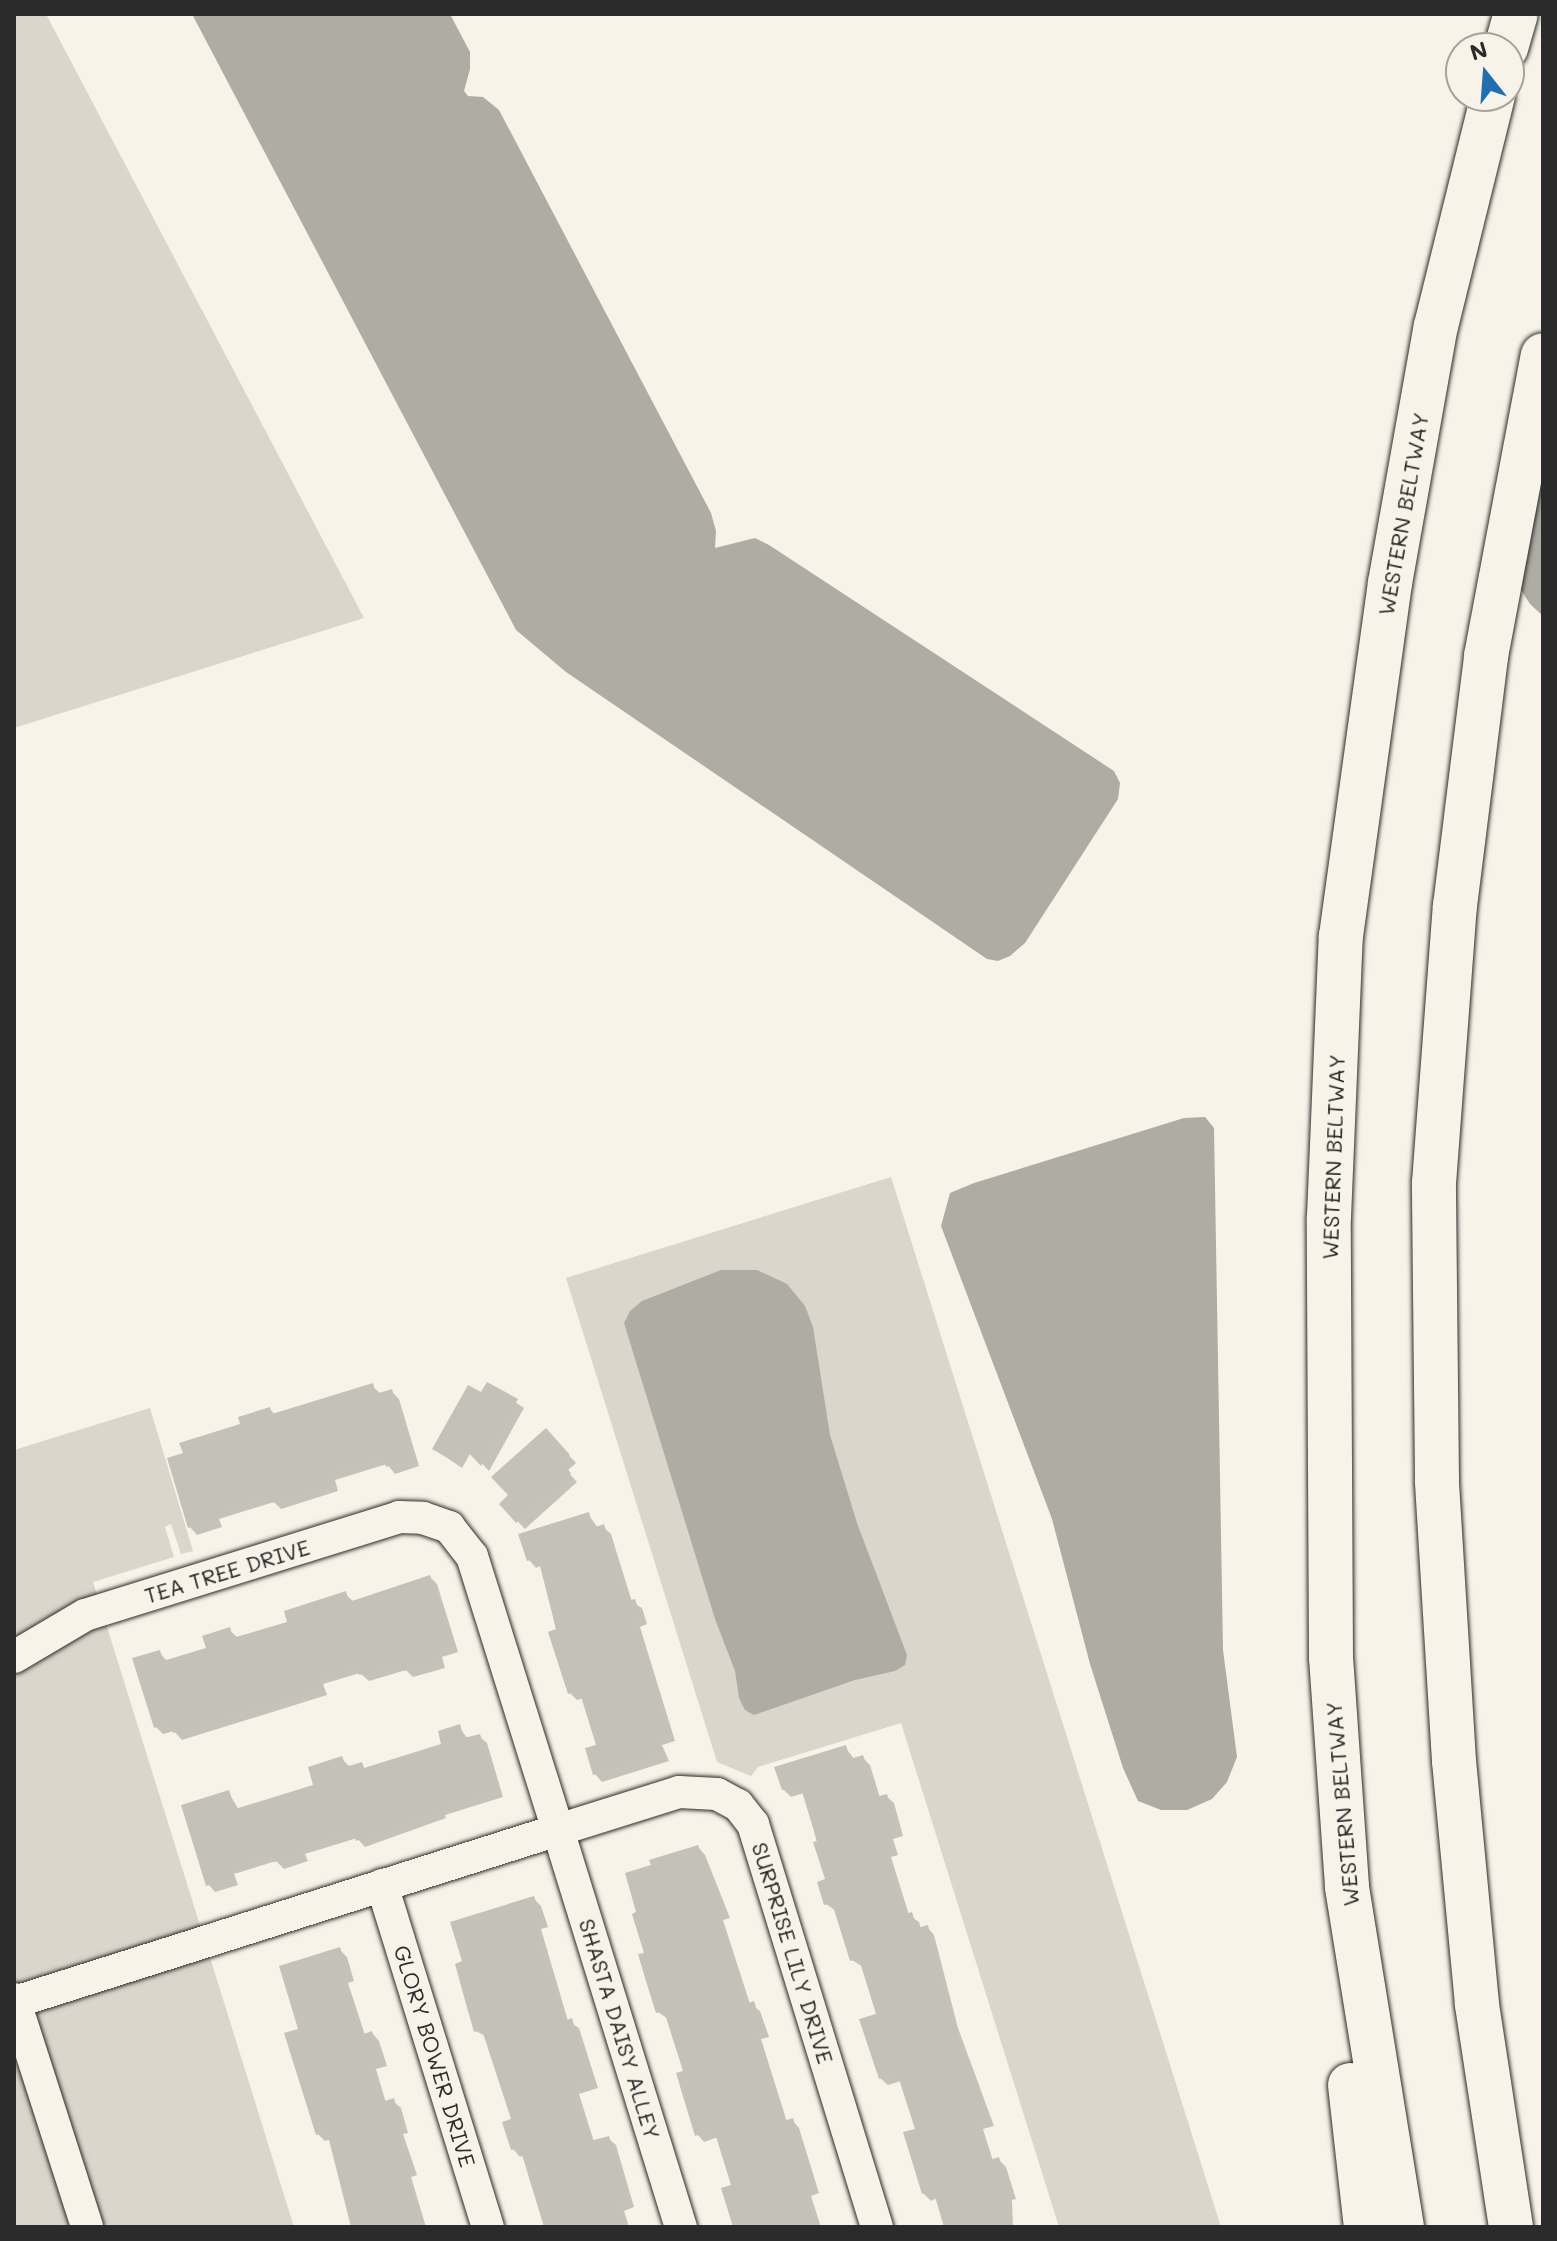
<!DOCTYPE html>
<html>
<head>
<meta charset="utf-8">
<style>
	body { margin:0 }
	#map { position:relative; width:1557px; height:2241px; overflow:hidden; background:#f7f3e8; font-family:Mali,sans-serif }
	div>[style] { position:absolute }
	[style*='--x'] { left:calc(var(--x)*1px); top:calc(var(--y)*1px); width:calc(var(--w)*1px); rotate:calc(var(--a)*1deg) }
	.green>* { inset:0; background:#dad6cc }
	.water>* { inset:0; background:#afaca4 }
	.shadow>* { inset:0; background:#0003 }
	.building>* { inset:0; background:#c4c1b9 }
	.roads { filter:drop-shadow(0 0 2px #2b2b2b) drop-shadow(0 0 2px #2b2b2b) }
	.minor>* { height:32px; margin:-16px; padding:0 16px; transform-origin:16px; border-radius:16px; background:#f7f3e8 }
	.highway>* { height:44px; margin:-22px; padding:0 22px; transform-origin:22px; border-radius:22px; background:#f7f3e8 }
	span { translate:-50% -50%; white-space:nowrap; text-align:center; line-height:1.15; -webkit-text-stroke:6px #f7f3e8; paint-order:stroke }
	.street-label { font-size:22px; color:#2b2b2b }
	.frame { position:absolute; inset:0; border:16px solid #2b2b2b; pointer-events:none }
	.north { position:absolute; left:1445px; top:32px; width:80px; height:80px; box-sizing:border-box; background:#f7f3e8; border:2px solid #a5a39c; border-radius:50%; rotate:343deg; font-size:22px; font-weight:700; line-height:32px; text-align:center; color:#2b2b2b }
	.north::after { content:''; display:block; margin:auto; width:28px; height:36px; background:#1f6fb2; clip-path:polygon(50% 0,100% 100%,50% 72%,0 100%) }
</style>
</head>
<body>
<div id="map">
	<div class="green">
		<i style="clip-path:polygon(14px 14px,46px 14px,364px 618px,14px 728px)"></i>
		<i style="clip-path:polygon(891px 1177px,1221px 2227px,1059px 2227px,901px 1723px,758px 1767px,751px 1776px,717px 1762px,566px 1278px)"></i>
		<i style="clip-path:polygon(150px 1408px,193px 1551px,181px 1554px,171px 1524px,165px 1527px,174px 1557px,93px 1582px,294px 2227px,14px 2227px,14px 1450px)"></i>
	</div>
	<div class="water">
		<i style="clip-path:polygon(192px 14px,450px 14px,470px 52px,470px 69px,464px 91px,468px 96px,483px 97px,499px 110px,711px 513px,716px 531px,715px 548px,755px 538px,769px 545px,1114px 771px,1120px 783px,1118px 799px,1025px 943px,1010px 956px,998px 961px,987px 959px,566px 672px,516px 630px)"></i>
		<i style="clip-path:polygon(1543px 386px,1543px 616px,1530px 604px,1499px 556px)"></i>
		<i style="clip-path:polygon(1205px 1117px,1214px 1128px,1223px 1650px,1237px 1757px,1227px 1782px,1212px 1799px,1187px 1810px,1161px 1810px,1138px 1801px,1123px 1768px,1090px 1664px,1052px 1519px,941px 1226px,950px 1193px,974px 1183px,1184px 1118px)"></i>
		<i style="clip-path:polygon(721px 1270px,757px 1270px,787px 1284px,805px 1306px,813px 1327px,830px 1435px,857px 1523px,907px 1655px,905px 1665px,895px 1671px,855px 1680px,754px 1715px,745px 1710px,739px 1698px,735px 1671px,715px 1619px,624px 1323px,630px 1311px,642px 1301px)"></i>
	</div>
	<div class="shadow">
		<i style="clip-path:polygon(488px 1384px,524px 1408px,489px 1471px,471px 1452px,462px 1468px,434px 1449px)"></i>
		<i style="clip-path:polygon(372px 1386px,380px 1393px,391px 1391px,399px 1399px,419px 1466px,395px 1474px,387px 1464px,335px 1480px,338px 1491px,281px 1509px,274px 1502px,219px 1519px,222px 1527px,197px 1535px,190px 1527px,243px 1426px,270px 1409px,275px 1415px)"></i>
		<i style="clip-path:polygon(553px 1438px,576px 1463px,567px 1471px,577px 1482px,525px 1529px,501px 1504px)"></i>
		<i style="clip-path:polygon(588px 1514px,598px 1528px,603px 1527px,611px 1534px,632px 1602px,642px 1608px,647px 1624px,640px 1627px,675px 1741px,662px 1745px,669px 1761px,602px 1782px,595px 1774px,598px 1746px,584px 1698px,577px 1700px,570px 1693px,542px 1565px,536px 1568px,529px 1560px)"></i>
		<i style="clip-path:polygon(430px 1577px,437px 1584px,458px 1652px,442px 1657px,445px 1668px,413px 1677px,406px 1670px,369px 1681px,360px 1673px,323px 1684px,327px 1695px,182px 1740px,174px 1731px,163px 1734px,156px 1727px,159px 1652px,167px 1661px,208px 1649px,229px 1630px,237px 1637px,290px 1623px,345px 1594px,353px 1601px)"></i>
		<i style="clip-path:polygon(459px 1727px,468px 1739px,479px 1736px,487px 1743px,503px 1797px,445px 1815px,446px 1818px,365px 1847px,357px 1838px,305px 1854px,308px 1861px,284px 1869px,276px 1861px,234px 1874px,238px 1885px,215px 1892px,208px 1884px,229px 1793px,239px 1810px,315px 1786px,342px 1759px,349px 1766px,361px 1764px,366px 1770px,444px 1745px)"></i>
		<i style="clip-path:polygon(845px 1747px,855px 1760px,862px 1757px,870px 1765px,880px 1798px,886px 1796px,894px 1803px,903px 1836px,893px 1839px,898px 1855px,891px 1857px,909px 1915px,919px 1922px,921px 1929px,927px 1927px,934px 1935px,958px 2028px,994px 2126px,983px 2129px,993px 2161px,998px 2159px,1006px 2167px,1016px 2199px,1012px 2200px,1013px 2227px,947px 2227px,937px 2198px,931px 2201px,923px 2193px,917px 2130px,901px 2081px,888px 2085px,880px 2078px,878px 2016px,863px 1967px,852px 1960px,836px 1911px,826px 1904px,827px 1880px,804px 1793px,791px 1797px,783px 1789px)"></i>
		<i style="clip-path:polygon(698px 1847px,705px 1855px,730px 1918px,723px 1920px,750px 2004px,760px 2011px,769px 2037px,761px 2039px,787px 2122px,792px 2120px,799px 2128px,819px 2193px,811px 2196px,821px 2227px,736px 2227px,733px 2186px,718px 2137px,704px 2142px,697px 2134px,685px 2072px,668px 2019px,658px 2012px,647px 1954px)"></i>
		<i style="clip-path:polygon(533px 1898px,541px 1906px,548px 1927px,541px 1929px,568px 2021px,579px 2028px,598px 2088px,579px 2094px,594px 2142px,608px 2138px,616px 2145px,634px 2207px,624px 2211px,629px 2227px,546px 2227px,524px 2155px,520px 2157px,513px 2149px,513px 2120px,487px 2037px,476px 2031px,464px 1963px)"></i>
		<i style="clip-path:polygon(339px 1949px,347px 1957px,354px 1981px,348px 1983px,365px 2035px,372px 2033px,379px 2041px,387px 2066px,376px 2069px,386px 2103px,393px 2101px,401px 2108px,408px 2133px,403px 2134px,417px 2175px,411px 2177px,426px 2227px,354px 2227px,331px 2139px,325px 2141px,318px 2134px,300px 2030px)"></i>
	</div>
	<div class="building">
		<i style="clip-path:polygon(487px 1382px,518px 1399px,481px 1466px,463px 1447px,455px 1462px,432px 1449px,468px 1385px,481px 1392px)"></i>
		<i style="clip-path:polygon(373px 1383px,376px 1394px,392px 1389px,413px 1459px,386px 1467px,382px 1456px,328px 1472px,332px 1483px,272px 1503px,269px 1495px,213px 1512px,216px 1520px,188px 1528px,167px 1458px,183px 1453px,179px 1443px,240px 1424px,238px 1417px,270px 1407px,272px 1414px)"></i>
		<i style="clip-path:polygon(546px 1428px,570px 1455px,561px 1462px,571px 1473px,516px 1523px,499px 1504px,508px 1495px,491px 1477px)"></i>
		<i style="clip-path:polygon(589px 1512px,593px 1528px,604px 1524px,627px 1601px,635px 1599px,641px 1617px,634px 1619px,669px 1734px,656px 1738px,664px 1753px,593px 1775px,585px 1748px,596px 1745px,579px 1690px,568px 1694px,548px 1632px,556px 1629px,538px 1558px,527px 1561px,518px 1534px)"></i>
		<i style="clip-path:polygon(430px 1575px,452px 1645px,436px 1650px,439px 1660px,404px 1671px,401px 1662px,359px 1675px,356px 1665px,317px 1677px,321px 1687px,208px 1723px,173px 1733px,170px 1723px,154px 1728px,132px 1658px,160px 1650px,163px 1661px,206px 1648px,202px 1636px,230px 1627px,233px 1638px,287px 1622px,284px 1611px,346px 1591px,349px 1602px)"></i>
		<i style="clip-path:polygon(460px 1724px,464px 1738px,480px 1734px,497px 1790px,439px 1807px,440px 1811px,356px 1841px,353px 1830px,299px 1846px,301px 1854px,274px 1862px,272px 1853px,228px 1867px,232px 1878px,206px 1886px,181px 1805px,229px 1790px,235px 1809px,313px 1785px,308px 1767px,342px 1756px,346px 1767px,362px 1762px,364px 1768px,441px 1744px,438px 1731px)"></i>
		<i style="clip-path:polygon(846px 1745px,850px 1759px,863px 1755px,876px 1797px,887px 1794px,897px 1829px,887px 1832px,892px 1848px,885px 1850px,905px 1914px,912px 1912px,917px 1928px,928px 1925px,951px 2019px,988px 2118px,977px 2122px,989px 2160px,999px 2157px,1010px 2192px,1006px 2193px,1007px 2227px,944px 2227px,933px 2190px,922px 2194px,903px 2132px,915px 2129px,897px 2073px,879px 2079px,859px 2019px,876px 2014px,859px 1959px,850px 1961px,832px 1903px,824px 1905px,817px 1882px,825px 1879px,813px 1842px,817px 1841px,800px 1785px,782px 1790px,774px 1767px)"></i>
		<i style="clip-path:polygon(698px 1845px,724px 1911px,717px 1913px,746px 2004px,754px 2001px,763px 2030px,755px 2032px,783px 2121px,793px 2118px,813px 2186px,805px 2189px,817px 2227px,733px 2227px,721px 2188px,731px 2185px,714px 2130px,695px 2136px,676px 2073px,683px 2071px,664px 2011px,656px 2013px,645px 1978px,638px 1954px,644px 1953px,632px 1914px,636px 1912px,625px 1873px,651px 1865px,649px 1860px)"></i>
		<i style="clip-path:polygon(534px 1896px,542px 1920px,535px 1922px,546px 1966px,564px 2021px,572px 2018px,591px 2081px,573px 2087px,590px 2141px,609px 2136px,628px 2200px,618px 2203px,625px 2227px,544px 2227px,520px 2148px,511px 2150px,502px 2122px,511px 2119px,482px 2030px,474px 2032px,466px 2004px,455px 1964px,462px 1961px,450px 1922px)"></i>
		<i style="clip-path:polygon(340px 1947px,348px 1974px,342px 1976px,361px 2035px,372px 2031px,381px 2058px,370px 2062px,382px 2102px,394px 2098px,402px 2126px,397px 2127px,410px 2168px,405px 2169px,421px 2227px,351px 2227px,327px 2132px,316px 2135px,284px 2033px,298px 2029px,279px 1966px)"></i>
	</div>
	<div class="roads">
		<div class="minor">
			<i style="--x:14;--y:1657;--w:82;--a:-30.6"></i>
			<i style="--x:85;--y:1615;--w:329;--a:-17.3"></i>
			<i style="--x:399;--y:1517;--w:24;--a:2"></i>
			<i style="--x:423;--y:1518;--w:28;--a:19"></i>
			<i style="--x:449;--y:1527;--w:37;--a:52"></i>
			<i style="--x:472;--y:1556;--w:287;--a:72.6"></i>
			<i style="--x:558;--y:1830;--w:127;--a:-17.4"></i>
			<i style="--x:679;--y:1792;--w:38;--a:3"></i>
			<i style="--x:717;--y:1794;--w:24;--a:28"></i>
			<i style="--x:738;--y:1805;--w:24;--a:52"></i>
			<i style="--x:753;--y:1824;--w:422;--a:72.9"></i>
			<i style="--x:382;--y:1885;--w:358;--a:72.8"></i>
			<i style="--x:14;--y:1999;--w:239;--a:72.2"></i>
			<i style="--x:15;--y:2002;--w:570;--a:-17.58"></i>
			<i style="--x:558;--y:1830;--w:416;--a:72.8"></i>
		</div>
		<div class="highway">
			<i style="--x:1506;--y:48;--w:35;--a:-74"></i>
			<i style="--x:1350;--y:2085;--w:143;--a:83.6"></i>
			<i style="--x:1402;--y:2227;--w:345;--a:-99.2"></i>
			<i style="--x:1347;--y:1886;--w:229;--a:-94"></i>
			<i style="--x:1331;--y:1658;--w:441;--a:-90.3"></i>
			<i style="--x:1329;--y:1217;--w:281;--a:-87.6"></i>
			<i style="--x:1341;--y:936;--w:356;--a:-82.1"></i>
			<i style="--x:1390;--y:583;--w:261;--a:-79.9"></i>
			<i style="--x:1436;--y:326;--w:237;--a:-76.1"></i>
			<i style="--x:1511;--y:2227;--w:226;--a:-98.7"></i>
			<i style="--x:1477;--y:2004;--w:244;--a:-95.4"></i>
			<i style="--x:1454;--y:1761;--w:282;--a:-93.5"></i>
			<i style="--x:1437;--y:1480;--w:297;--a:-90.6"></i>
			<i style="--x:1434;--y:1183;--w:278;--a:-85.7"></i>
			<i style="--x:1455;--y:906;--w:252;--a:-82.9"></i>
			<i style="--x:1486;--y:656;--w:306;--a:-79.3"></i>
		</div>
	</div>
	<div class="street-label">
		<span style="left:1403px;top:514px;rotate:-80deg">WESTERN BELTWAY</span>
		<span style="left:1333px;top:1157px;rotate:-88deg">WESTERN BELTWAY</span>
		<span style="left:227px;top:1571px;rotate:-17deg">TEA TREE DRIVE</span>
		<span style="left:1342px;top:1804px;rotate:-95deg">WESTERN BELTWAY</span>
		<span style="left:793px;top:1953px;rotate:73deg">SURPRISE LILY DRIVE</span>
		<span style="left:620px;top:2029px;rotate:73deg">SHASTA DAISY ALLEY</span>
		<span style="left:435px;top:2056px;rotate:73deg">GLORY BOWER DRIVE</span>
	</div>
	<div class="frame"></div>
	<div class="north">N</div>
</div>
</body>
</html>
